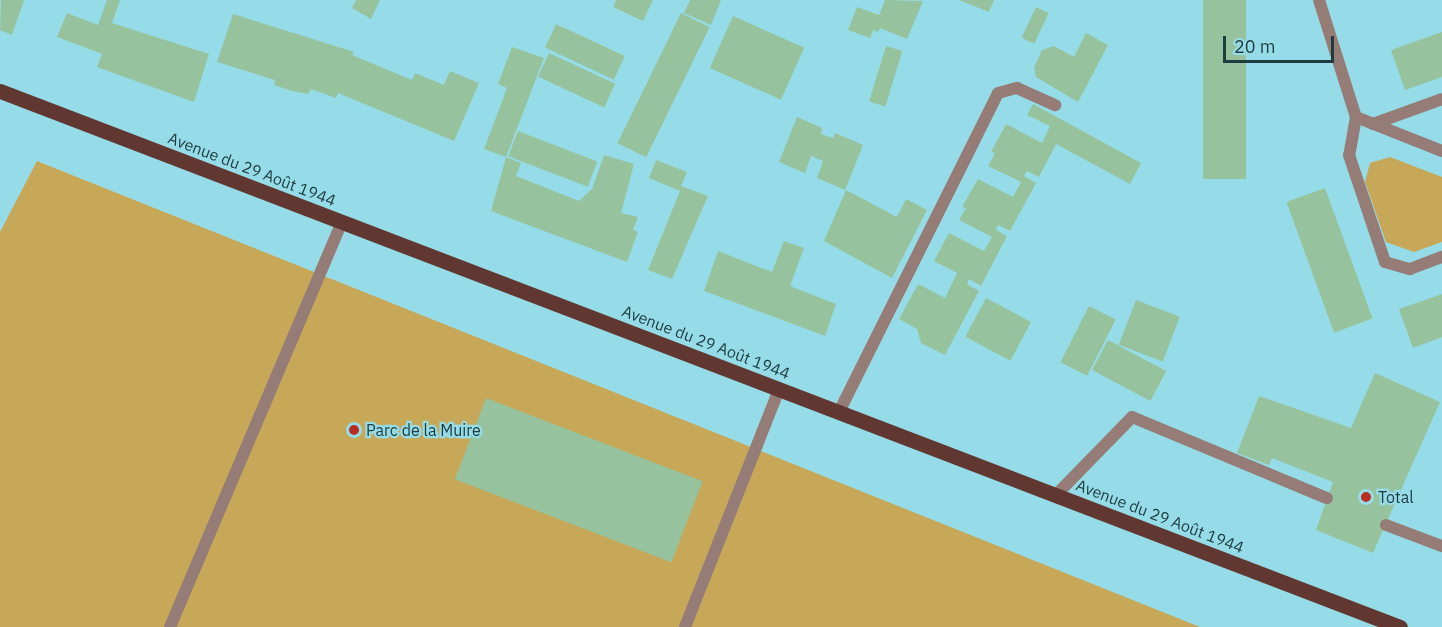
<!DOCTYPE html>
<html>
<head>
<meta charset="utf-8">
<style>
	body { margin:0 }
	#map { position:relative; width:1442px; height:627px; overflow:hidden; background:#96dce8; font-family:"IBM Plex Sans",sans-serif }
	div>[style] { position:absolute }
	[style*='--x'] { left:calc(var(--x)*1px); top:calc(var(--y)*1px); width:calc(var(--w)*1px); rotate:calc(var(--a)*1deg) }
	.green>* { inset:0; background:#c6a858 }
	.building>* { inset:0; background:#96c39d; transform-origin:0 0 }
	.service>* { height:12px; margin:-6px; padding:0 6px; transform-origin:6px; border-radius:6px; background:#957c77 }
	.minor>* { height:12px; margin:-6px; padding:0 6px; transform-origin:6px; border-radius:6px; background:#957c77 }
	.primary>* { height:15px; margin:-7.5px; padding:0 7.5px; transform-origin:7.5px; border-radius:7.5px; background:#613831 }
	.dots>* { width:16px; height:16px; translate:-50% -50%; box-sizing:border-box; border:3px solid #96dce8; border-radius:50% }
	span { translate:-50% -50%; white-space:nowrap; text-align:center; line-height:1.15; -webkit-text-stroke:4.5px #96dce8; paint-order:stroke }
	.street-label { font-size:16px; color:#1f3c40 }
	.poi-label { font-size:16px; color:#1f3c40 }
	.left { translate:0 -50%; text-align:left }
	.scale { position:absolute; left:1223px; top:36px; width:111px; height:27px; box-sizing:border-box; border:3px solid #1f3c40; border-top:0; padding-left:8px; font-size:18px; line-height:21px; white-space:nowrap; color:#1f3c40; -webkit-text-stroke:4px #96dce8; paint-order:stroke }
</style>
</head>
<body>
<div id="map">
	<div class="green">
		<i style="clip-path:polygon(1390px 157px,1442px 177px,1442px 242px,1414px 252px,1386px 242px,1365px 182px,1370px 163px)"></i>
		<i style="clip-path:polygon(37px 161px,1200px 627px,0 627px,0 232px)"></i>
	</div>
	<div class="building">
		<i style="clip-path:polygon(1px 0,24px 0,12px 35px,0 30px)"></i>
		<i style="clip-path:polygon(107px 0,120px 0,112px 23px,209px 54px,194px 102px,97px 67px,102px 54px,57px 37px,67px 13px,98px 25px)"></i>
		<i style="clip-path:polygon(356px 0,380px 0,371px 19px,352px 8px)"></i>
		<i style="clip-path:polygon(616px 0,653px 0,643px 21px,613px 7px)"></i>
		<i style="clip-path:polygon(690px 0,721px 0,711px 25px,684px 13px)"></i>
		<i style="clip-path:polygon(885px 0,923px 1px,907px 39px,880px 28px,878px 32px,873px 30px,870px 38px,848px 30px,857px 7px,879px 15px)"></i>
		<i style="clip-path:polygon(959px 0,994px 0,989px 12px)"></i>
		<i style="left:1203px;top:0;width:43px;height:179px"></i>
		<i style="left:1036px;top:7px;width:14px;height:34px;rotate:25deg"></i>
		<i style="left:681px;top:13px;width:32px;height:145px;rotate:26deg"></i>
		<i style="clip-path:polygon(233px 14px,354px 52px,352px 55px,412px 80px,415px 73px,444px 85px,450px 71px,479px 83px,454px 141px,338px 93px,336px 98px,311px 89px,308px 94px,292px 91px,274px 85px,275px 80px,217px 62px)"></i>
		<i style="left:733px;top:16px;width:78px;height:57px;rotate:24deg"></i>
		<i style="left:556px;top:24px;width:76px;height:26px;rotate:25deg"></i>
		<i style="clip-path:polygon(1442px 32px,1442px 77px,1405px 90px,1391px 50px)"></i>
		<i style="clip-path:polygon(1086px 33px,1108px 45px,1078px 102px,1036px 77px,1034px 68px,1042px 50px,1054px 46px,1074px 57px)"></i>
		<i style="left:886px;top:46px;width:17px;height:58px;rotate:17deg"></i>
		<i style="clip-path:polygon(512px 47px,544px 58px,506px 157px,484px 149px,507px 88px,498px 84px)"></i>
		<i style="left:549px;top:53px;width:73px;height:26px;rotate:25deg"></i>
		<i style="clip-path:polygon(1033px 104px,1141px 163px,1130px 184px,1056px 144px,1039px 177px,1027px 171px,1024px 176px,1036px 183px,1010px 231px,998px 225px,996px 230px,1007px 236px,981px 286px,969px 279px,967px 284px,979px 291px,945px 355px,921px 343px,917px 329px,899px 319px,918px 284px,945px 298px,957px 273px,934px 261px,949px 233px,984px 251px,992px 237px,959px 220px,966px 208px,962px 207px,978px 179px,1013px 197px,1021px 182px,988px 166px,995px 153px,991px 152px,1006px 124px,1042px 143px,1050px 126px,1027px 115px)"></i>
		<i style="clip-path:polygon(797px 117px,822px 128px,821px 134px,833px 138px,835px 133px,863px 145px,845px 190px,817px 178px,823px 161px,811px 156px,805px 173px,779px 162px)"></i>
		<i style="left:518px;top:131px;width:85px;height:27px;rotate:21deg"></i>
		<i style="clip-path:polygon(604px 155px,634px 164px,621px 213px,638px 217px,633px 230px,638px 232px,627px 262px,491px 211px,506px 157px,521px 163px,516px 176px,579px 201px,592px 189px)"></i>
		<i style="clip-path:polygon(656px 160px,687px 172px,681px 186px,708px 196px,672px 279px,648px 270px,680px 191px,649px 178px)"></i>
		<i style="left:1325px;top:188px;width:139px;height:41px;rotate:70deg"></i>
		<i style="clip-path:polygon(846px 190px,897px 217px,906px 199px,927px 210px,892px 278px,824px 241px)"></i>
		<i style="clip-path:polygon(784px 241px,804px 248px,790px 286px,836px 304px,825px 336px,704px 291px,718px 251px,772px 272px)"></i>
		<i style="clip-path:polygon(1442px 294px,1442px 337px,1413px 348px,1399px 309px)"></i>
		<i style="left:986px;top:298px;width:51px;height:44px;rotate:28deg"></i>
		<i style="left:1136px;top:300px;width:47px;height:48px;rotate:21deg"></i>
		<i style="left:1089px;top:306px;width:30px;height:63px;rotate:27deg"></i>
		<i style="left:1108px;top:340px;width:66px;height:34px;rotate:28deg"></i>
		<i style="clip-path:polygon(1375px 373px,1440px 402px,1373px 553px,1316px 530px,1333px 482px,1272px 458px,1269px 465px,1237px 453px,1259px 396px,1351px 428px)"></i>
		<i style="left:486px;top:398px;width:232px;height:87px;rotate:21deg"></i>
	</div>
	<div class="service">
		<i style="--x:1356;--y:117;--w:39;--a:100"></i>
		<i style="--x:1349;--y:155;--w:113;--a:71.4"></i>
		<i style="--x:1385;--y:262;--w:26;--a:16"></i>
		<i style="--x:1410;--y:269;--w:34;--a:-21"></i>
		<i style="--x:1373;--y:124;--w:73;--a:-19.9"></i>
		<i style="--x:839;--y:412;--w:356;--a:-63.5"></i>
		<i style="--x:998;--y:93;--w:20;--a:-15"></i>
		<i style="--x:1017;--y:88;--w:42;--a:24.1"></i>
		<i style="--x:1056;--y:495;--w:109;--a:-45.7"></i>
		<i style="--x:1132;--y:417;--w:211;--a:22.6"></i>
		<i style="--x:1386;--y:525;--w:60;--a:20.6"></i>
		<i style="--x:170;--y:627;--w:440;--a:-67"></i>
		<i style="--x:685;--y:627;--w:255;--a:-68.4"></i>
	</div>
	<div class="minor">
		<i style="--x:1319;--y:0;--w:123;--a:72.5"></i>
		<i style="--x:1356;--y:117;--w:92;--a:21.6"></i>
	</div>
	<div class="primary">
		<i style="--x:0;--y:91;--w:1499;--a:20.95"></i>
	</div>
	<div class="dots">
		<i style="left:354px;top:430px;background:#ba2d22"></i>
		<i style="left:1366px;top:497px;background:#ba2d22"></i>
	</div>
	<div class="street-label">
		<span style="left:252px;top:169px;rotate:21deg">Avenue du 29 Août 1944</span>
		<span style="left:706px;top:342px;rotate:21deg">Avenue du 29 Août 1944</span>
		<span style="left:1160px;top:516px;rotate:21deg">Avenue du 29 Août 1944</span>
	</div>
	<div class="poi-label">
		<span class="left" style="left:366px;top:430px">Parc de la Muire</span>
		<span class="left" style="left:1378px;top:497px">Total</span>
	</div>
	<div class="scale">20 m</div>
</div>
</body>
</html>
